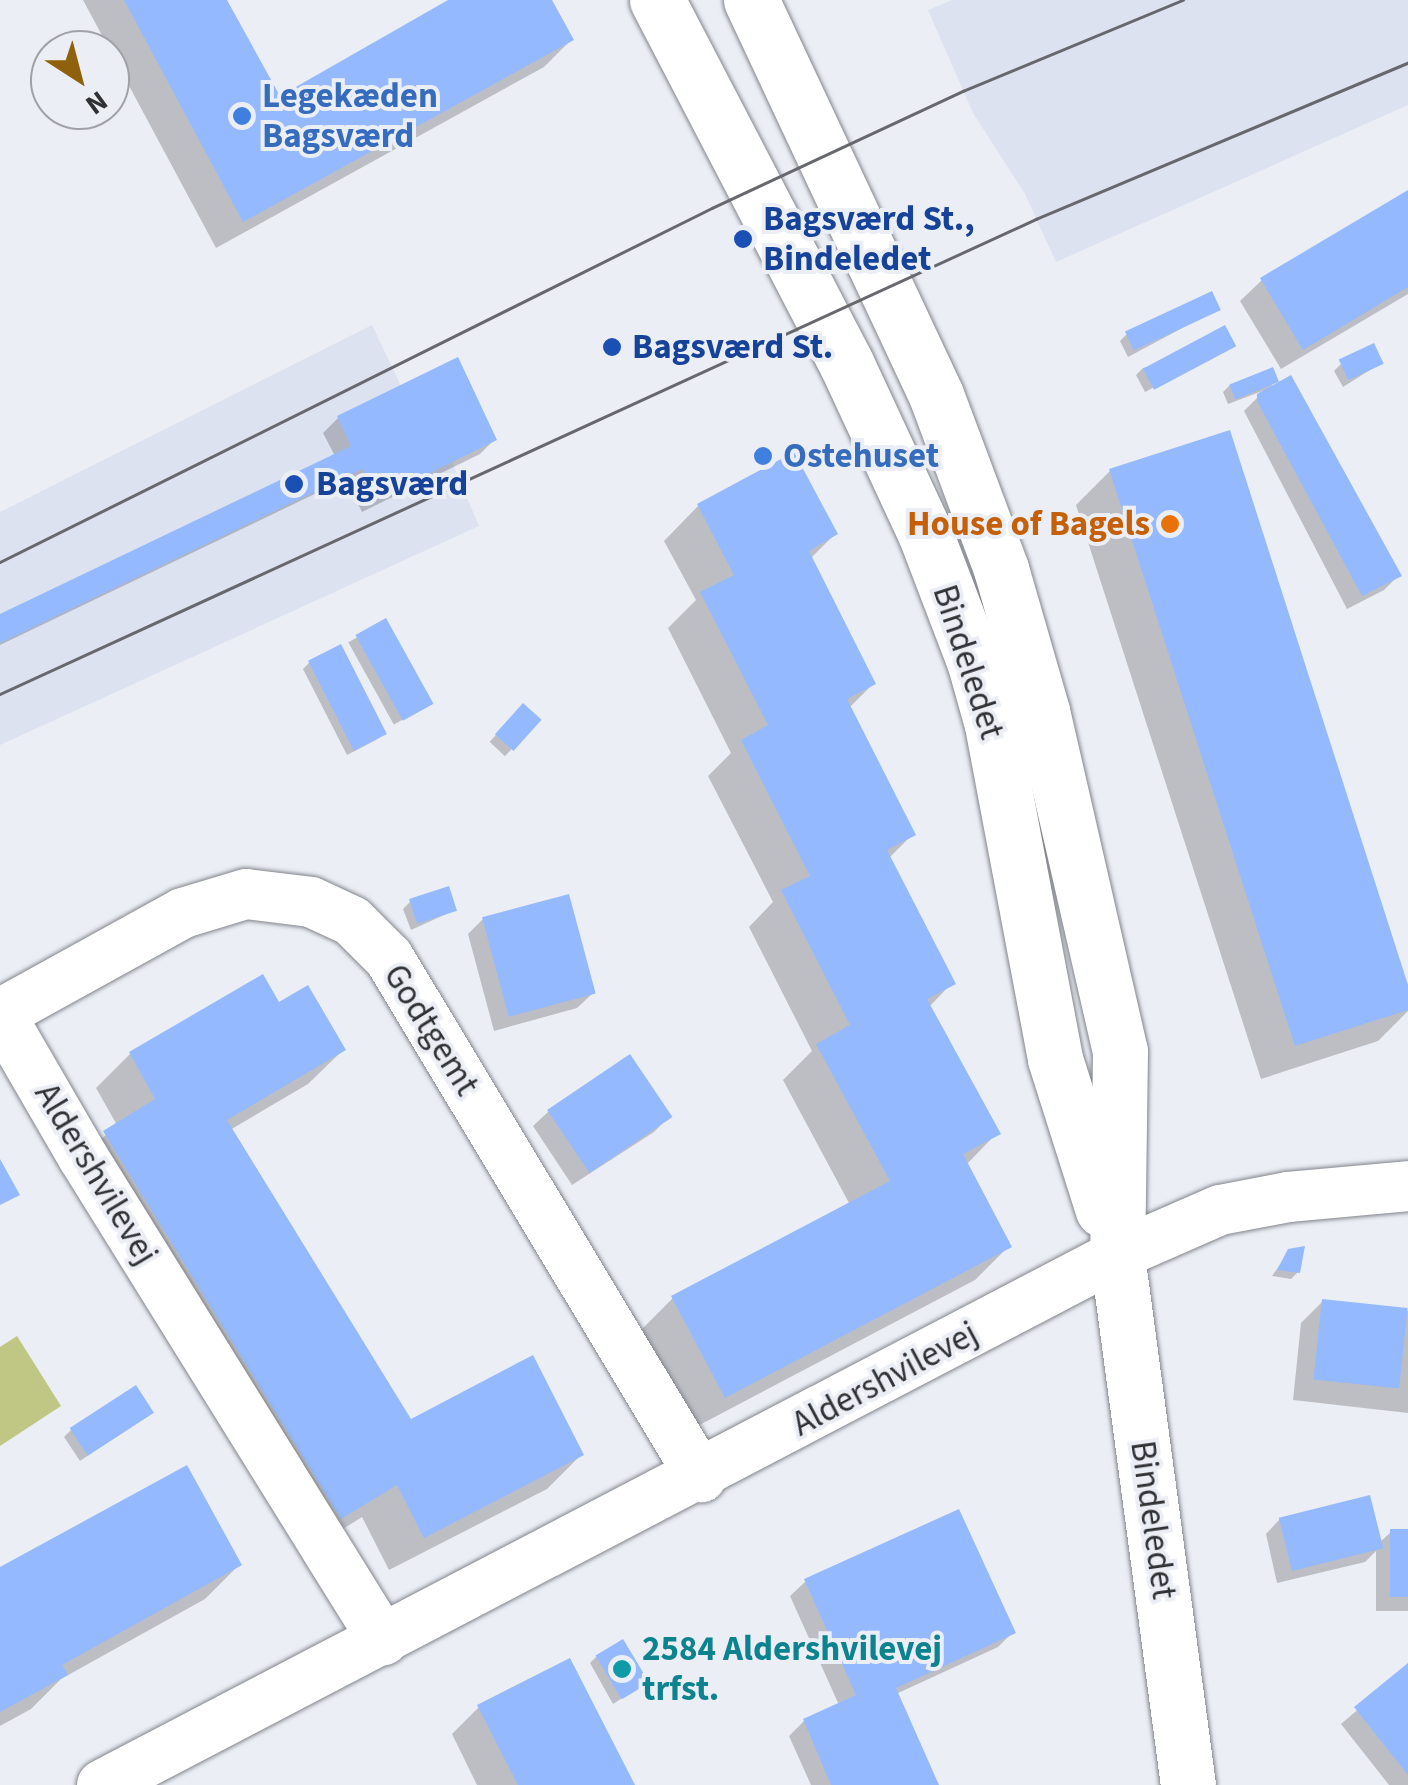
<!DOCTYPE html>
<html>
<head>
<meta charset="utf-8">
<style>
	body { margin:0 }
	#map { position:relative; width:1408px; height:1785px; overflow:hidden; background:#ebeef5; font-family:"Source Sans 3",sans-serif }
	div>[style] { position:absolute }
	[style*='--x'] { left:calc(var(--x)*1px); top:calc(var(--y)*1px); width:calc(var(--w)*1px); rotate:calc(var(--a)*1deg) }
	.built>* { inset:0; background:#dce2f0 }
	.green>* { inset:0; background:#c0c784 }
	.shadow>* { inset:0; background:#0003; transform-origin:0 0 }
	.building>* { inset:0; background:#94b9fe; transform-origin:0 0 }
	.roads { filter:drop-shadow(0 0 2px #82858b) drop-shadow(0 0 2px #82858b) }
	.street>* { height:50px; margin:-25px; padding:0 25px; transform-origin:25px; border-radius:25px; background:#fff }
	.secondary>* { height:55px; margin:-27.5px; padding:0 27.5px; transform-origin:27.5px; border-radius:27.5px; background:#fff }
	.tram>* { height:2.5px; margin:-1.25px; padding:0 1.25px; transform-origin:1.25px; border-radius:1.25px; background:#67686d }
	.dots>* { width:28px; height:28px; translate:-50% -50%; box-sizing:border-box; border:5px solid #ebeef5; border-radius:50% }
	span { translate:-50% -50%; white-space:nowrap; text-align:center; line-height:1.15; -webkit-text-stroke:8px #ebeef5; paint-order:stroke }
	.shop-label { font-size:35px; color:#366cbe; font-weight:700 }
	.left { translate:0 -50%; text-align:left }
	.transit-label { font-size:35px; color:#164399; font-weight:700 }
	.food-label { font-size:35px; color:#c56008; font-weight:700 }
	.right { translate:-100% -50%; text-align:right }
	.street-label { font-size:35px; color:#303134 }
	.culture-label { font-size:35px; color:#0d838f; font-weight:700 }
	.north { position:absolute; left:30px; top:30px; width:100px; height:100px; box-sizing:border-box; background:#ebeef5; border:2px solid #a0a2a8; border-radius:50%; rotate:144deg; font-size:28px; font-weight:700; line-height:40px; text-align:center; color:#303134 }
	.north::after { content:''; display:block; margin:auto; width:35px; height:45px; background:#90610c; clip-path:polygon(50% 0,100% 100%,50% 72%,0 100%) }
</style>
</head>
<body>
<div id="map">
	<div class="built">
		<i style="clip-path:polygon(952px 0,1408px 0,1408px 105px,1056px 262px,1025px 194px,973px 113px,928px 10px)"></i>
		<i style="clip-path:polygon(372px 325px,401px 386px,451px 460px,479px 526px,0 745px,0 512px)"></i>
	</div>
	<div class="green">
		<i style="clip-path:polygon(17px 1336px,61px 1406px,0 1446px,0 1347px)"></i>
	</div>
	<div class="shadow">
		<i style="clip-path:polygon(83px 0,225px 0,279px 100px,452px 0,550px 0,571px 40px,544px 67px,216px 248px)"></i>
		<i style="clip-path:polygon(1408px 193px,1408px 294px,1281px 369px,1240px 301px,1262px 280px)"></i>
		<i style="clip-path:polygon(1218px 309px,1128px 357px,1120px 341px,1127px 334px)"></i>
		<i style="clip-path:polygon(1233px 346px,1145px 392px,1136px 375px,1143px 368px)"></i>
		<i style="clip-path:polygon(1381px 363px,1343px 387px,1334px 371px,1341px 364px)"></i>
		<i style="clip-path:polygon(1291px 378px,1399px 575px,1384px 590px,1347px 609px,1244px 411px,1265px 390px,1228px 404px,1223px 392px,1230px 385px,1276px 381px,1268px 389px)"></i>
		<i style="clip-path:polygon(338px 418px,494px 440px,480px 454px,362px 512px,346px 479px,0 645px,0 617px,335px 456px,323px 433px)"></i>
		<i style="clip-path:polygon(1110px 471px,1408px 993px,1408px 1011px,1378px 1041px,1261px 1079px,1076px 505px)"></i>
		<i style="clip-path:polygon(698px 506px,835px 534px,810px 559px,873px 684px,849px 708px,913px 834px,888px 859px,952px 983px,929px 1007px,997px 1133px,966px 1165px,1009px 1246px,975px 1280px,690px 1430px,638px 1333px,673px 1298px,849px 1203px,783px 1080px,812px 1051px,749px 927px,773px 902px,708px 776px,731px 753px,668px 628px,696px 600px,664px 541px)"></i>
		<i style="left:385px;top:622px;width:94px;height:42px;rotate:61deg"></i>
		<i style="clip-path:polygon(310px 662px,383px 733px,376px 740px,347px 755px,303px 669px)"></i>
		<i style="left:523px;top:706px;width:21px;height:49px;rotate:43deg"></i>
		<i style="clip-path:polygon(410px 902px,455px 910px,411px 930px,403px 909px)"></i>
		<i style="clip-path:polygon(483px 919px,592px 994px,577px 1008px,494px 1031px,468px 934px)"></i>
		<i style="clip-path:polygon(262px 978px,278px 1005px,343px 1050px,308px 1084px,230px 1130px,410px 1422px,581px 1455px,547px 1489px,389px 1570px,362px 1517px,306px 1552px,70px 1167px,117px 1125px,96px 1088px,130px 1054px)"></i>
		<i style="clip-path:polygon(548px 1112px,669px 1117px,654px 1132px,572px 1185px,533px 1126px)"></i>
		<i style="clip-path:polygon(1289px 1252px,1298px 1272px,1291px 1279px,1272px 1276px)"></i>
		<i style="clip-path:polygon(1323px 1301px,1408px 1311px,1408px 1413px,1293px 1400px,1301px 1323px)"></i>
		<i style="clip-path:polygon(151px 1413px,80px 1461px,64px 1437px,71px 1430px)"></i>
		<i style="clip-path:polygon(958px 1512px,1013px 1632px,998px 1647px,896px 1694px,936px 1785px,811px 1785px,789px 1736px,804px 1721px,839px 1705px,790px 1596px,805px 1582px)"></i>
		<i style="clip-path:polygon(1280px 1519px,1379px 1543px,1391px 1532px,1408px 1532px,1408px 1611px,1376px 1611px,1376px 1551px,1365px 1562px,1277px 1583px,1266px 1534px)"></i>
		<i style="clip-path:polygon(239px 1565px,205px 1599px,61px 1679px,31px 1709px,0 1726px,0 1570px)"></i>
		<i style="clip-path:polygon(597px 1656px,646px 1683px,613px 1704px,590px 1663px)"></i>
		<i style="clip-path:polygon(1408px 1667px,1408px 1785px,1389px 1785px,1341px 1724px)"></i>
		<i style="clip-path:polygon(479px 1707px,632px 1785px,477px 1785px,452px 1734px)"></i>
	</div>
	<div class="building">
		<i style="clip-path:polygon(124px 0,227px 0,280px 96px,448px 0,552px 0,574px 40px,243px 222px)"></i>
		<i style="clip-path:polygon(1408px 190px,1408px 287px,1303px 350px,1260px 278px)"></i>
		<i style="left:1212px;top:291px;width:21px;height:96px;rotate:65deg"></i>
		<i style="left:1225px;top:325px;width:24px;height:93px;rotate:62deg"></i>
		<i style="left:1374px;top:343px;width:23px;height:39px;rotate:65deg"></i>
		<i style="clip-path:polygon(458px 357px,497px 440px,377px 499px,362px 469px,0 643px,0 614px,351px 446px,337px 416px)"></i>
		<i style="left:1273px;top:367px;width:16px;height:47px;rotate:68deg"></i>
		<i style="clip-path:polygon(1291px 375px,1402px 576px,1362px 596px,1257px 401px,1257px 394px)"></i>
		<i style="clip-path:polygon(1230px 430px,1408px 985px,1408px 1010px,1295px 1046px,1109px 469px)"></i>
		<i style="clip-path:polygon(794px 452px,838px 534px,809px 551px,876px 684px,847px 699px,916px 835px,887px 850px,956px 984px,927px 999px,1001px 1134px,963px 1154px,1012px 1247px,725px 1398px,671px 1296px,890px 1181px,816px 1044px,850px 1025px,781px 890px,810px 876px,741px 740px,768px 725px,700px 592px,734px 575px,697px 504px)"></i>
		<i style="left:386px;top:618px;width:98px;height:35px;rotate:61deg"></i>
		<i style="left:341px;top:644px;width:101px;height:37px;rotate:63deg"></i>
		<i style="left:523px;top:703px;width:25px;height:42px;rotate:42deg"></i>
		<i style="left:449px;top:886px;width:26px;height:42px;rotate:72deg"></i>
		<i style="left:569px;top:894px;width:103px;height:90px;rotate:75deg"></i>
		<i style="clip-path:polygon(263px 974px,279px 1002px,308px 985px,346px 1050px,227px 1120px,411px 1419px,533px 1355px,584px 1455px,424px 1538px,397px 1485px,341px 1519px,103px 1131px,155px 1099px,129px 1052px)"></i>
		<i style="left:630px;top:1054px;width:76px;height:100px;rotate:56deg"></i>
		<i style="clip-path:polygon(0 1159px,20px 1195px,0 1205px)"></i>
		<i style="clip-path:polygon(1305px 1246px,1300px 1273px,1277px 1270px,1288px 1249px)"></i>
		<i style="left:1322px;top:1299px;width:86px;height:81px;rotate:6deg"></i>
		<i style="left:136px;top:1385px;width:33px;height:79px;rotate:57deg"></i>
		<i style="clip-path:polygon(187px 1465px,242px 1565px,62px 1665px,68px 1675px,0 1712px,0 1567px)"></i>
		<i style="left:1370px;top:1495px;width:55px;height:94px;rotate:76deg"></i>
		<i style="clip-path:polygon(959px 1509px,1016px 1633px,896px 1688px,939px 1785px,831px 1785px,803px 1719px,856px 1695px,804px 1579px)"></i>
		<i style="left:1390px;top:1529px;width:18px;height:68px"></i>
		<i style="left:623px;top:1639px;width:51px;height:32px;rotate:59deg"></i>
		<i style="clip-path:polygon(570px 1658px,635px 1785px,518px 1785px,477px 1705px)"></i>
		<i style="clip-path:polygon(1408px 1663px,1408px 1775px,1354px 1707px)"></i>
	</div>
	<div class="roads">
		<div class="street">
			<i style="--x:0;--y:1014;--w:209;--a:-28.9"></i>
			<i style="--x:183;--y:913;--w:66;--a:-16.8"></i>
			<i style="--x:246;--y:894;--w:65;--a:7"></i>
			<i style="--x:311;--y:902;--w:45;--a:24.9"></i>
			<i style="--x:352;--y:921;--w:52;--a:45"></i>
			<i style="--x:389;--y:958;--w:606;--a:58.99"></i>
			<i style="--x:0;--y:1014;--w:165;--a:59.9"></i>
			<i style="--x:83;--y:1157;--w:569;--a:58.15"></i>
			<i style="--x:102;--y:1785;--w:1145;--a:-27.57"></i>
			<i style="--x:1117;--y:1255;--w:112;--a:-23.6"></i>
			<i style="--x:1220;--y:1210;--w:69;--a:-10.8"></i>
			<i style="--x:1288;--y:1197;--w:121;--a:-5.2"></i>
		</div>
		<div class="secondary">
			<i style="--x:657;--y:0;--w:409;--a:62.5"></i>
			<i style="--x:846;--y:363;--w:187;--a:65.1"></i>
			<i style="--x:925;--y:533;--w:140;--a:69.1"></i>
			<i style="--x:975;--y:664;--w:63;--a:74.4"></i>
			<i style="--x:992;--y:725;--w:340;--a:79.3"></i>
			<i style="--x:1055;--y:1059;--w:158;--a:72.4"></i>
			<i style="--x:751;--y:0;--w:436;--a:64.9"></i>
			<i style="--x:936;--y:395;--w:186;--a:69.5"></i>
			<i style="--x:1001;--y:569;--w:148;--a:73.9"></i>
			<i style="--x:1042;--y:711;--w:349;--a:77.1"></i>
			<i style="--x:1120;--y:1051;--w:204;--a:90.8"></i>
			<i style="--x:1117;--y:1255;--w:535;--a:82.37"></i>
		</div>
	</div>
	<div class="tram">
		<i style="--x:0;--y:562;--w:795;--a:-26.44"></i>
		<i style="--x:712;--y:208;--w:277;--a:-25"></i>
		<i style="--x:963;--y:91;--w:238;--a:-22.5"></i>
		<i style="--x:0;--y:694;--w:1140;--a:-24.63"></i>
		<i style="--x:1036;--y:219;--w:403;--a:-22.8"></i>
	</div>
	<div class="dots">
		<i style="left:242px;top:116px;background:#3f7fe0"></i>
		<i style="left:743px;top:239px;background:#1a4fb4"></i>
		<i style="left:612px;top:347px;background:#1a4fb4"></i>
		<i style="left:763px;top:456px;background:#3f7fe0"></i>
		<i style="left:294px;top:484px;background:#1a4fb4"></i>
		<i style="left:1170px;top:524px;background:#e8710a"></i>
		<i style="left:622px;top:1669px;background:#0f9aa8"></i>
	</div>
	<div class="shop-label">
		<span class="left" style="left:262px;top:116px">Legekæden<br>Bagsværd</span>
		<span class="left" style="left:783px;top:456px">Ostehuset</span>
	</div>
	<div class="transit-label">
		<span class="left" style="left:763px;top:239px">Bagsværd St.,<br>Bindeledet</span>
		<span class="left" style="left:632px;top:347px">Bagsværd St.</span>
		<span class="left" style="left:316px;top:484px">Bagsværd</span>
	</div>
	<div class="food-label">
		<span class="right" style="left:1150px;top:524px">House of Bagels</span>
	</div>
	<div class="street-label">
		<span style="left:968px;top:662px;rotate:72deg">Bindeledet</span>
		<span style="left:431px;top:1030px;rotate:58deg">Godtgemt</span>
		<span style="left:96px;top:1174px;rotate:59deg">Aldershvilevej</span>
		<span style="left:885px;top:1379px;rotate:-28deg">Aldershvilevej</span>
		<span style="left:1153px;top:1520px;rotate:82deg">Bindeledet</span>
	</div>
	<div class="culture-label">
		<span class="left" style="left:642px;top:1669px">2584 Aldershvilevej<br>trfst.</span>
	</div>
	<div class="north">N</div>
</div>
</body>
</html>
